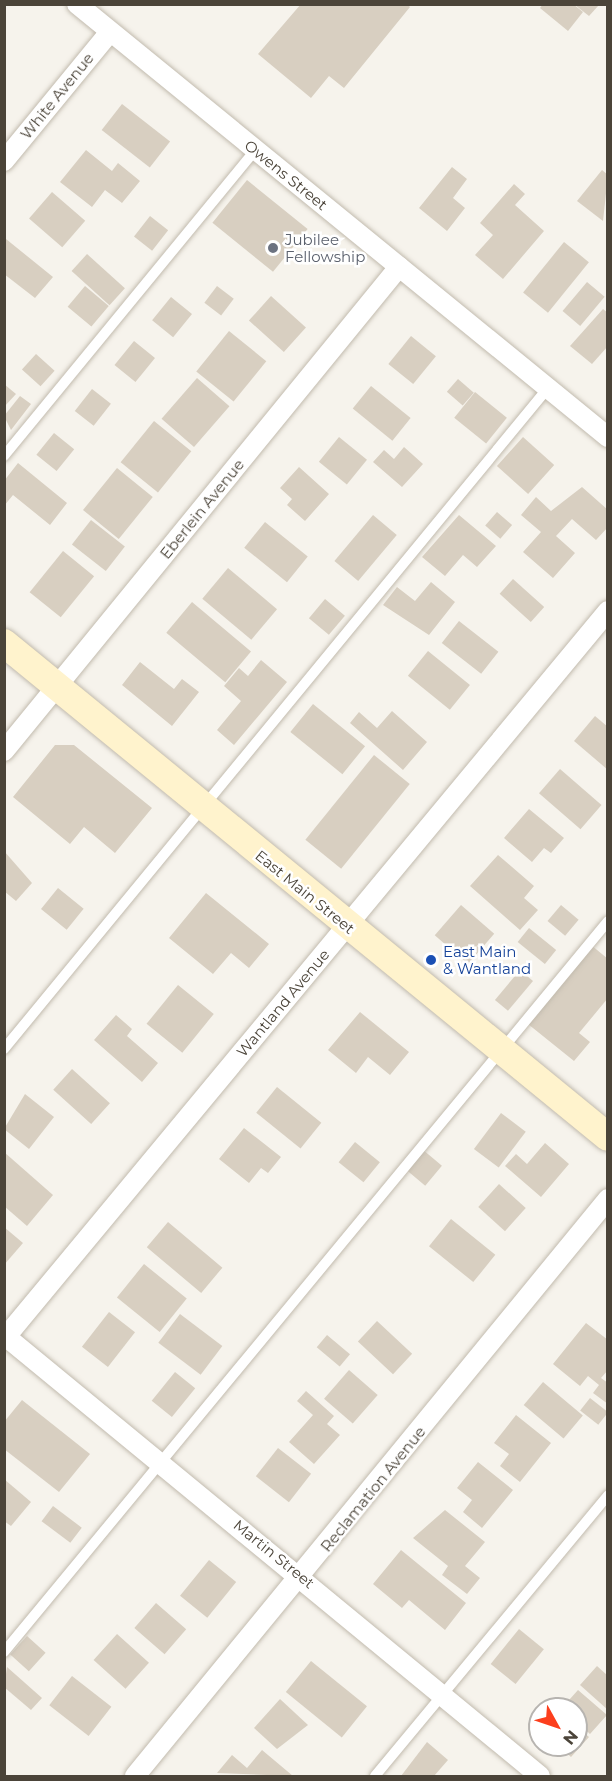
<!DOCTYPE html>
<html>
<head>
<meta charset="utf-8">
<style>
	body { margin:0 }
	#map { position:relative; width:612px; height:1781px; overflow:hidden; background:#f6f3ec; font-family:Montserrat,sans-serif }
	div>[style] { position:absolute }
	[style*='--x'] { left:calc(var(--x)*1px); top:calc(var(--y)*1px); width:calc(var(--w)*1px); rotate:calc(var(--a)*1deg) }
	.building>* { inset:0; background:#d8cfc1; transform-origin:0 0 }
	.roads { filter:drop-shadow(0 0 2px #c2bbae) drop-shadow(0 0 2px #c2bbae) }
	.lane>* { height:10px; margin:-5px; padding:0 5px; transform-origin:5px; border-radius:5px; background:#fff }
	.street>* { height:20px; margin:-10px; padding:0 10px; transform-origin:10px; border-radius:10px; background:#fff }
	.secondary>* { height:28px; margin:-14px; padding:0 14px; transform-origin:14px; border-radius:14px; background:#fff3cd }
	.dots>* { width:16px; height:16px; translate:-50% -50%; box-sizing:border-box; border:3px solid #fff; border-radius:50% }
	span { translate:-50% -50%; white-space:nowrap; text-align:center; line-height:1.15; -webkit-text-stroke:5px #fff; paint-order:stroke }
	.street-label { font-size:15px; color:#4b4439 }
	.worship-label { font-size:15px; color:#5b616d }
	.left { translate:0 -50%; text-align:left }
	.transit-label { font-size:15px; color:#164399 }
	.frame { position:absolute; inset:0; border:6px solid #4b4439; pointer-events:none }
	.north { position:absolute; left:528px; top:1697px; width:60px; height:60px; box-sizing:border-box; background:#fff; border:2px solid #b7b4b0; border-radius:50%; rotate:130deg; font-size:16px; font-weight:700; line-height:24px; text-align:center; color:#4b4439 }
	.north::after { content:''; display:block; margin:auto; width:21px; height:27px; background:#fc3f1d; clip-path:polygon(50% 0,100% 100%,50% 72%,0 100%) }
</style>
</head>
<body>
<div id="map">
	<div class="building">
		<i style="clip-path:polygon(301px 4px,407px 4px,410px 7px,344px 88px,329px 76px,311px 98px,258px 54px)"></i>
		<i style="clip-path:polygon(543px 4px,573px 4px,583px 12px,568px 31px,540px 8px)"></i>
		<i style="clip-path:polygon(575px 5px,599px 5px,589px 16px)"></i>
		<i style="left:122px;top:104px;width:61px;height:33px;rotate:38deg"></i>
		<i style="clip-path:polygon(86px 150px,112px 171px,118px 163px,140px 181px,122px 203px,105px 190px,92px 207px,60px 182px)"></i>
		<i style="clip-path:polygon(452px 167px,467px 179px,453px 198px,465px 208px,447px 231px,419px 208px)"></i>
		<i style="clip-path:polygon(602px 170px,608px 175px,603px 221px,577px 201px)"></i>
		<i style="left:247px;top:180px;width:78px;height:55px;rotate:39deg"></i>
		<i style="clip-path:polygon(514px 184px,525px 194px,515px 205px,544px 231px,503px 279px,475px 255px,493px 235px,480px 223px)"></i>
		<i style="left:52px;top:192px;width:44px;height:35px;rotate:41deg"></i>
		<i style="left:150px;top:216px;width:23px;height:26px;rotate:38deg"></i>
		<i style="clip-path:polygon(6px 239px,53px 277px,35px 298px,4px 274px)"></i>
		<i style="left:564px;top:242px;width:32px;height:65px;rotate:39deg"></i>
		<i style="left:87px;top:254px;width:51px;height:23px;rotate:42deg"></i>
		<i style="left:587px;top:282px;width:23px;height:38px;rotate:40deg"></i>
		<i style="left:85px;top:286px;width:31px;height:27px;rotate:40deg"></i>
		<i style="left:217px;top:286px;width:21px;height:21px;rotate:37deg"></i>
		<i style="left:271px;top:296px;width:47px;height:33px;rotate:42deg"></i>
		<i style="left:171px;top:297px;width:27px;height:30px;rotate:39deg"></i>
		<i style="clip-path:polygon(603px 309px,608px 313px,608px 346px,592px 364px,570px 346px)"></i>
		<i style="left:229px;top:331px;width:48px;height:52px;rotate:39deg"></i>
		<i style="left:411px;top:336px;width:32px;height:36px;rotate:39deg"></i>
		<i style="left:134px;top:341px;width:27px;height:31px;rotate:39deg"></i>
		<i style="left:36px;top:354px;width:25px;height:21px;rotate:42deg"></i>
		<i style="left:197px;top:378px;width:43px;height:54px;rotate:41deg"></i>
		<i style="left:458px;top:379px;width:21px;height:17px;rotate:41deg"></i>
		<i style="clip-path:polygon(4px 384px,16px 394px,4px 407px)"></i>
		<i style="left:371px;top:386px;width:51px;height:29px;rotate:39deg"></i>
		<i style="left:92px;top:389px;width:24px;height:28px;rotate:38deg"></i>
		<i style="left:475px;top:392px;width:41px;height:33px;rotate:39deg"></i>
		<i style="clip-path:polygon(20px 396px,31px 404px,11px 430px,4px 416px)"></i>
		<i style="left:154px;top:421px;width:48px;height:53px;rotate:39deg"></i>
		<i style="left:54px;top:433px;width:26px;height:28px;rotate:39deg"></i>
		<i style="left:339px;top:437px;width:36px;height:32px;rotate:39deg"></i>
		<i style="left:523px;top:437px;width:42px;height:39px;rotate:42deg"></i>
		<i style="clip-path:polygon(404px 447px,423px 464px,402px 487px,373px 462px,384px 450px,394px 459px)"></i>
		<i style="clip-path:polygon(18px 463px,67px 503px,50px 525px,13px 495px,4px 506px,4px 481px)"></i>
		<i style="clip-path:polygon(299px 467px,329px 494px,305px 521px,287px 505px,292px 499px,280px 488px)"></i>
		<i style="left:117px;top:468px;width:46px;height:54px;rotate:39deg"></i>
		<i style="clip-path:polygon(582px 487px,608px 510px,608px 527px,596px 540px,572px 519px,556px 536px,575px 553px,553px 578px,523px 552px,541px 532px,521px 515px,536px 497px,551px 511px)"></i>
		<i style="left:497px;top:512px;width:20px;height:18px;rotate:41deg"></i>
		<i style="left:373px;top:515px;width:31px;height:60px;rotate:40deg"></i>
		<i style="clip-path:polygon(459px 515px,496px 546px,477px 567px,463px 555px,445px 576px,422px 557px)"></i>
		<i style="left:91px;top:520px;width:43px;height:31px;rotate:38deg"></i>
		<i style="left:265px;top:522px;width:55px;height:33px;rotate:39deg"></i>
		<i style="left:63px;top:551px;width:40px;height:53px;rotate:39deg"></i>
		<i style="left:228px;top:568px;width:64px;height:40px;rotate:40deg"></i>
		<i style="left:513px;top:579px;width:42px;height:20px;rotate:42deg"></i>
		<i style="clip-path:polygon(431px 582px,455px 602px,429px 635px,383px 605px,397px 587px,415px 601px)"></i>
		<i style="left:325px;top:599px;width:26px;height:25px;rotate:40deg"></i>
		<i style="left:192px;top:602px;width:77px;height:40px;rotate:40deg"></i>
		<i style="left:459px;top:621px;width:50px;height:28px;rotate:38deg"></i>
		<i style="left:428px;top:651px;width:54px;height:32px;rotate:39deg"></i>
		<i style="clip-path:polygon(261px 660px,287px 682px,234px 745px,217px 730px,241px 701px,224px 686px,239px 668px,248px 676px)"></i>
		<i style="clip-path:polygon(140px 662px,174px 689px,182px 679px,199px 692px,172px 726px,122px 685px)"></i>
		<i style="left:313px;top:704px;width:67px;height:36px;rotate:39deg"></i>
		<i style="clip-path:polygon(392px 711px,427px 742px,403px 770px,350px 723px,359px 712px,377px 728px)"></i>
		<i style="clip-path:polygon(595px 716px,608px 727px,608px 770px,574px 741px)"></i>
		<i style="clip-path:polygon(55px 745px,74px 745px,152px 808px,115px 853px,84px 827px,70px 844px,13px 797px)"></i>
		<i style="left:374px;top:755px;width:46px;height:109px;rotate:39deg"></i>
		<i style="left:560px;top:769px;width:55px;height:32px;rotate:41deg"></i>
		<i style="clip-path:polygon(529px 809px,564px 838px,551px 853px,544px 848px,532px 862px,504px 838px)"></i>
		<i style="clip-path:polygon(4px 851px,32px 883px,16px 901px,4px 891px)"></i>
		<i style="clip-path:polygon(498px 855px,534px 886px,524px 898px,538px 910px,520px 930px,470px 886px)"></i>
		<i style="left:58px;top:888px;width:33px;height:27px;rotate:39deg"></i>
		<i style="clip-path:polygon(206px 893px,269px 944px,249px 968px,231px 953px,213px 974px,169px 938px)"></i>
		<i style="left:461px;top:905px;width:44px;height:40px;rotate:41deg"></i>
		<i style="left:561px;top:905px;width:23px;height:21px;rotate:40deg"></i>
		<i style="left:529px;top:928px;width:35px;height:18px;rotate:39deg"></i>
		<i style="clip-path:polygon(591px 945px,608px 959px,608px 998px,579px 1033px,590px 1042px,574px 1061px,528px 1024px)"></i>
		<i style="left:520px;top:970px;width:17px;height:39px;rotate:40deg"></i>
		<i style="left:178px;top:985px;width:46px;height:50px;rotate:39deg"></i>
		<i style="clip-path:polygon(360px 1012px,409px 1052px,390px 1075px,368px 1057px,356px 1073px,328px 1050px)"></i>
		<i style="clip-path:polygon(116px 1015px,132px 1029px,127px 1036px,158px 1063px,142px 1082px,94px 1040px)"></i>
		<i style="left:72px;top:1069px;width:51px;height:28px;rotate:42deg"></i>
		<i style="left:277px;top:1087px;width:57px;height:33px;rotate:39deg"></i>
		<i style="clip-path:polygon(25px 1094px,54px 1117px,29px 1149px,4px 1129px)"></i>
		<i style="left:501px;top:1113px;width:31px;height:45px;rotate:37deg"></i>
		<i style="clip-path:polygon(244px 1128px,281px 1157px,268px 1173px,261px 1168px,249px 1183px,219px 1159px)"></i>
		<i style="left:355px;top:1142px;width:32px;height:26px;rotate:39deg"></i>
		<i style="clip-path:polygon(545px 1143px,569px 1164px,541px 1197px,505px 1166px,516px 1154px,527px 1164px)"></i>
		<i style="left:422px;top:1149px;width:26px;height:26px;rotate:40deg"></i>
		<i style="clip-path:polygon(4px 1152px,53px 1195px,27px 1226px,4px 1206px)"></i>
		<i style="left:499px;top:1184px;width:36px;height:31px;rotate:42deg"></i>
		<i style="left:451px;top:1219px;width:57px;height:35px;rotate:39deg"></i>
		<i style="left:168px;top:1222px;width:71px;height:33px;rotate:40deg"></i>
		<i style="clip-path:polygon(4px 1227px,23px 1243px,4px 1265px)"></i>
		<i style="left:144px;top:1264px;width:55px;height:43px;rotate:39deg"></i>
		<i style="left:109px;top:1312px;width:33px;height:44px;rotate:38deg"></i>
		<i style="left:180px;top:1314px;width:53px;height:36px;rotate:37deg"></i>
		<i style="left:377px;top:1321px;width:48px;height:28px;rotate:43deg"></i>
		<i style="clip-path:polygon(586px 1323px,608px 1340px,608px 1370px,601px 1378px,608px 1383px,608px 1404px,593px 1393px,599px 1385px,588px 1376px,580px 1386px,553px 1364px)"></i>
		<i style="left:327px;top:1335px;width:30px;height:16px;rotate:40deg"></i>
		<i style="left:349px;top:1370px;width:38px;height:38px;rotate:41deg"></i>
		<i style="left:175px;top:1372px;width:26px;height:37px;rotate:39deg"></i>
		<i style="left:543px;top:1382px;width:52px;height:30px;rotate:40deg"></i>
		<i style="clip-path:polygon(306px 1391px,334px 1416px,327px 1424px,340px 1435px,314px 1464px,289px 1442px,313px 1415px,297px 1401px)"></i>
		<i style="left:590px;top:1398px;width:23px;height:16px;rotate:38deg"></i>
		<i style="clip-path:polygon(22px 1400px,90px 1454px,59px 1492px,4px 1449px,4px 1422px)"></i>
		<i style="clip-path:polygon(516px 1415px,551px 1443px,520px 1482px,500px 1466px,509px 1454px,494px 1443px)"></i>
		<i style="left:278px;top:1448px;width:42px;height:36px;rotate:38deg"></i>
		<i style="clip-path:polygon(478px 1462px,513px 1490px,482px 1528px,463px 1512px,472px 1500px,457px 1488px)"></i>
		<i style="clip-path:polygon(4px 1479px,31px 1502px,11px 1526px,4px 1521px)"></i>
		<i style="left:53px;top:1506px;width:36px;height:19px;rotate:37deg"></i>
		<i style="clip-path:polygon(445px 1510px,485px 1542px,465px 1566px,480px 1578px,467px 1594px,442px 1575px,448px 1566px,413px 1538px)"></i>
		<i style="clip-path:polygon(401px 1550px,466px 1603px,445px 1630px,409px 1600px,402px 1608px,373px 1584px)"></i>
		<i style="left:209px;top:1560px;width:35px;height:46px;rotate:39deg"></i>
		<i style="left:156px;top:1603px;width:40px;height:33px;rotate:41deg"></i>
		<i style="left:519px;top:1629px;width:32px;height:45px;rotate:39deg"></i>
		<i style="left:117px;top:1634px;width:43px;height:35px;rotate:42deg"></i>
		<i style="left:27px;top:1636px;width:25px;height:25px;rotate:42deg"></i>
		<i style="left:311px;top:1661px;width:72px;height:40px;rotate:39deg"></i>
		<i style="clip-path:polygon(597px 1666px,608px 1676px,608px 1710px,580px 1685px)"></i>
		<i style="clip-path:polygon(7px 1667px,42px 1698px,31px 1710px,4px 1687px)"></i>
		<i style="left:72px;top:1676px;width:50px;height:37px;rotate:38deg"></i>
		<i style="clip-path:polygon(578px 1690px,607px 1715px,590px 1734px,576px 1721px,576px 1709px,561px 1709px)"></i>
		<i style="clip-path:polygon(280px 1699px,308px 1725px,277px 1749px,254px 1728px)"></i>
		<i style="clip-path:polygon(576px 1726px,589px 1737px,571px 1757px,558px 1745px,576px 1745px)"></i>
		<i style="clip-path:polygon(427px 1742px,448px 1760px,434px 1776px,401px 1776px)"></i>
		<i style="clip-path:polygon(262px 1750px,293px 1776px,217px 1773px,232px 1755px,247px 1768px)"></i>
	</div>
	<div class="roads">
		<div class="lane">
			<i style="--x:4;--y:456;--w:396;--a:-50.6"></i>
			<i style="--x:4;--y:1049;--w:856;--a:-50.55"></i>
			<i style="--x:4;--y:1652;--w:948;--a:-50.43"></i>
			<i style="--x:375;--y:1776;--w:365;--a:-50.3"></i>
		</div>
		<div class="street">
			<i style="--x:77;--y:4;--w:685;--a:39.2"></i>
			<i style="--x:4;--y:161;--w:167;--a:-50.6"></i>
			<i style="--x:4;--y:751;--w:625;--a:-50.78"></i>
			<i style="--x:4;--y:1335;--w:694;--a:39.45"></i>
			<i style="--x:4;--y:1339;--w:946;--a:-50.32"></i>
			<i style="--x:135;--y:1776;--w:746;--a:-50.66"></i>
		</div>
		<div class="secondary">
			<i style="--x:4;--y:643;--w:780;--a:39.28"></i>
		</div>
	</div>
	<div class="dots">
		<i style="left:273px;top:248px;background:#6b7280"></i>
		<i style="left:431px;top:960px;background:#1a4fb4"></i>
	</div>
	<div class="street-label">
		<span style="left:57px;top:96px;rotate:-51deg">White Avenue</span>
		<span style="left:286px;top:175px;rotate:39deg">Owens Street</span>
		<span style="left:202px;top:509px;rotate:-51deg">Eberlein Avenue</span>
		<span style="left:305px;top:892px;rotate:39deg">East Main Street</span>
		<span style="left:283px;top:1003px;rotate:-50deg">Wantland Avenue</span>
		<span style="left:373px;top:1489px;rotate:-51deg">Reclamation Avenue</span>
		<span style="left:274px;top:1554px;rotate:39deg">Martin Street</span>
	</div>
	<div class="worship-label">
		<span class="left" style="left:285px;top:248px">Jubilee<br>Fellowship</span>
	</div>
	<div class="transit-label">
		<span class="left" style="left:443px;top:960px">East Main<br>&amp; Wantland</span>
	</div>
	<div class="frame"></div>
	<div class="north">N</div>
</div>
</body>
</html>
